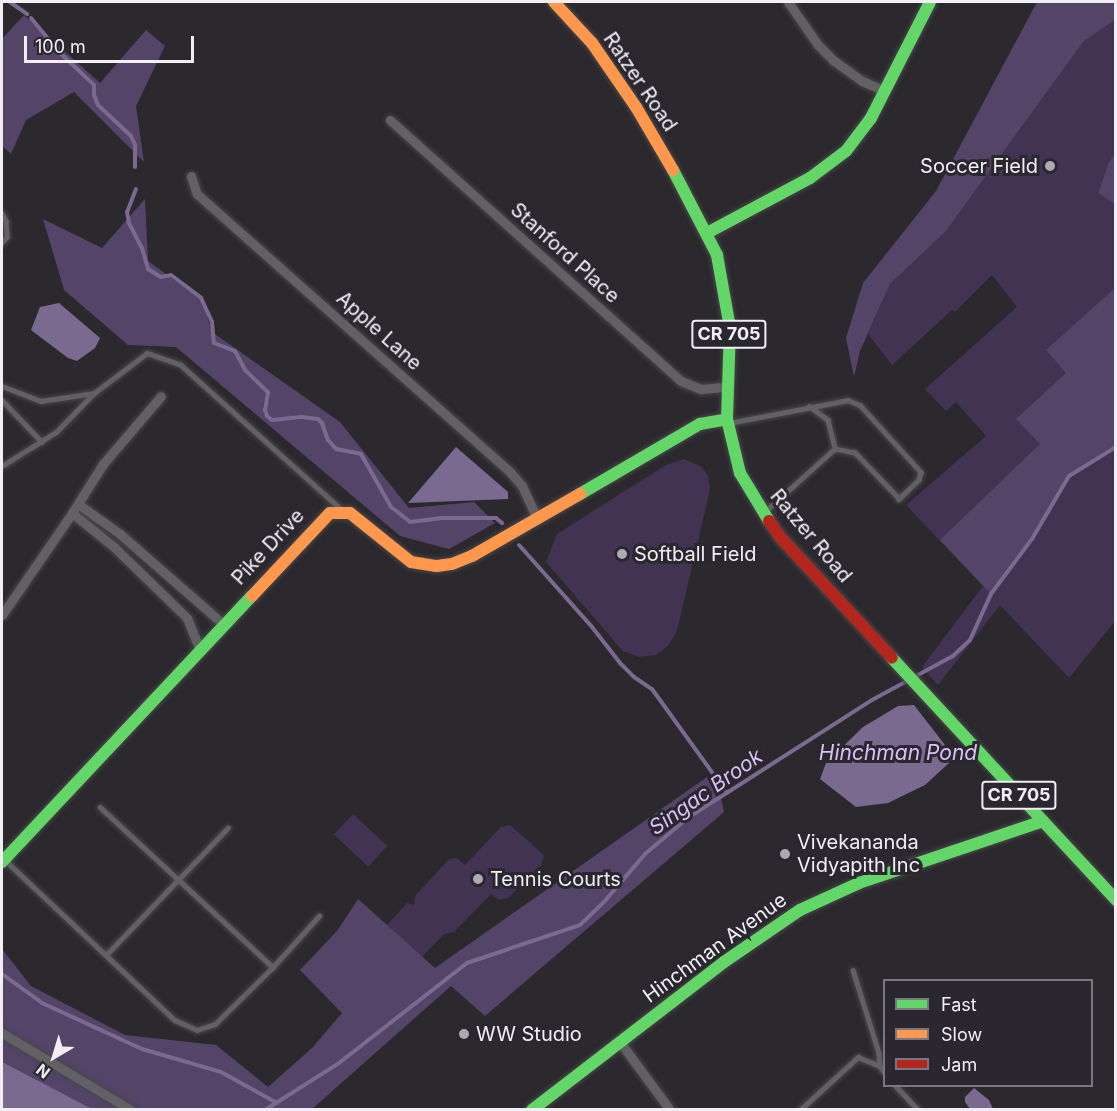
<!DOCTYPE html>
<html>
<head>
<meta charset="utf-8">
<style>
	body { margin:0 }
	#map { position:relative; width:1117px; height:1111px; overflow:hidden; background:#2b292d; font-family:Inter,sans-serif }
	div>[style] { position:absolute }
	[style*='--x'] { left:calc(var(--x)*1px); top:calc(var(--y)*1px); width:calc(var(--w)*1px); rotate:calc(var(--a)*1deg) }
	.green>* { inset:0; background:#423353; transform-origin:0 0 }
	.forest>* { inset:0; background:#544467 }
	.water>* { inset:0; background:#7b6a90 }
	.stream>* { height:4px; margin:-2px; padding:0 2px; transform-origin:2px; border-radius:2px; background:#7b6a90 }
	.roads { filter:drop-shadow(0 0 2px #48464a) drop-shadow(0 0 2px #48464a) }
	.lane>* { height:4.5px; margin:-2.25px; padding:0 2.25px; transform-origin:2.25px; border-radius:2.25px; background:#626064 }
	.street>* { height:9px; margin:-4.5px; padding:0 4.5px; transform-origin:4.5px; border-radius:4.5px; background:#626064 }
	.fast>* { height:12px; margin:-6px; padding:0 6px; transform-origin:6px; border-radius:6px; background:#63d668 }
	.slow>* { height:12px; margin:-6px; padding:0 6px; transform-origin:6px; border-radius:6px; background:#ff974d }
	.jam>* { height:12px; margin:-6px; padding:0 6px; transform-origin:6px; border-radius:6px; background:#b3261e }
	.dots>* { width:16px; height:16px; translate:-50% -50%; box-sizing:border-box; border:3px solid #2a272f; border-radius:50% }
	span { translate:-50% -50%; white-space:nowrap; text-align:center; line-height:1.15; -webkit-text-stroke:6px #2a272f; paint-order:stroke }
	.shield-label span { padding:2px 4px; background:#2a272f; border:2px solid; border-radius:4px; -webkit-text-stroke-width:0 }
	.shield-label { font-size:18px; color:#f1eff4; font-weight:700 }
	.street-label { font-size:20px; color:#f1eff4 }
	.poi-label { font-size:20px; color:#f1eff4 }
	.right { translate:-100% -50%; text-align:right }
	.left { translate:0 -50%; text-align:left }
	.water-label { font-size:21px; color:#d9c1f7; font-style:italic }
	.frame { position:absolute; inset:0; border:3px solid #f1eff4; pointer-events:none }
	.legend { position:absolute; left:883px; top:979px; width:210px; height:108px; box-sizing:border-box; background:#2a272f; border:2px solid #7a777e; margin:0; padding:8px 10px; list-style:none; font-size:18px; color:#f1eff4 }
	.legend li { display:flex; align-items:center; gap:12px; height:30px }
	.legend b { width:30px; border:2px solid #7a777e }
	.north { position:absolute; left:24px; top:1027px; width:60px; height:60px; -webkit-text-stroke:4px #2a272f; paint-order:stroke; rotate:218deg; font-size:16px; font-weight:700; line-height:24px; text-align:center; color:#f1eff4 }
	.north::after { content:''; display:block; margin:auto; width:21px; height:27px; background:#f1eff4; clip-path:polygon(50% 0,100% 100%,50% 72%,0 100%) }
	.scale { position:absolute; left:24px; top:36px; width:170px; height:27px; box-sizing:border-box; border:3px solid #f1eff4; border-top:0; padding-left:8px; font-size:18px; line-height:21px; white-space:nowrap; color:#f1eff4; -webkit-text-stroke:4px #2a272f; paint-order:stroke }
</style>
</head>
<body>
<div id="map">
	<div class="green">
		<i style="clip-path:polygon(1115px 20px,1115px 153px,1108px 164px,1098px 192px,1116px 204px,1115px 621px,1069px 678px,1000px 605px,938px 685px,922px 667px,983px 586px,906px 505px,986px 436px,956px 402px,946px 411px,925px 389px,1017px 307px,992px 275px,955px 312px,952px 310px,892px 365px,868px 334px,890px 284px,946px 231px,1084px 41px)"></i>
		<i style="clip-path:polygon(684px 459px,702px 467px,708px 476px,710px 490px,677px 631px,668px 646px,656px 655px,639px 657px,623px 651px,546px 562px,557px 534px,666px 465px)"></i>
		<i style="left:353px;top:814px;width:47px;height:28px;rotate:43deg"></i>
		<i style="clip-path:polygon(510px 825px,544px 855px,541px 865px,508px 898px,499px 900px,491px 894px,454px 932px,444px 934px,420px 959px,386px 926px,407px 903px,414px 905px,415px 896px,449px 859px,457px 858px,465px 865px,501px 827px)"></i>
	</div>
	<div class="forest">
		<i style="clip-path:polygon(1037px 2px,1115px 2px,1115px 20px,1084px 41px,946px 231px,890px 284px,860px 351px,854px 377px,846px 338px,863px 283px,936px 191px)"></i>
		<i style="clip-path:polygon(24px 15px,100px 83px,146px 30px,165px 46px,136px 106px,144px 162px,74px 92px,26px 120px,11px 154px,2px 146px,2px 39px)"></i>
		<i style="clip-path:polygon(1115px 153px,1116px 204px,1115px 204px,1098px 193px,1108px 164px)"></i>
		<i style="clip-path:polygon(145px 199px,148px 261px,203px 301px,212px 332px,340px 422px,409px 508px,474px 502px,495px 523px,449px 549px,400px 536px,176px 347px,128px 345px,64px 290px,43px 219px,102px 248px)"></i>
		<i style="clip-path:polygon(1115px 288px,1115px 447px,1069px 476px,1032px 539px,991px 594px,940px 540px,1040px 444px,1016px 419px,1066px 373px,1046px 350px)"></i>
		<i style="clip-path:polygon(707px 777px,718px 783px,724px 812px,485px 1016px,451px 986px,312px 1109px,2px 1109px,2px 949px,31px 986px,125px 1035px,216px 1045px,268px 1087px,312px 1048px,342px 1013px,300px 970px,337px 931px,358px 899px,435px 968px)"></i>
	</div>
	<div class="water">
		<i style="clip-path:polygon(59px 303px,100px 338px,95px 348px,77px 361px,68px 358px,31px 330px,40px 307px)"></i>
		<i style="clip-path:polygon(456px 447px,508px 492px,508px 499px,408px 503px)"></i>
		<i style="clip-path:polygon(914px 705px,945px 745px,949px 763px,925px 785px,888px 803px,856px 807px,820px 779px,826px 763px,863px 727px,898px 706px)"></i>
		<i style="clip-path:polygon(2px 1062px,92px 1109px,2px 1109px)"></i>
		<i style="clip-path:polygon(974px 1088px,989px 1100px,993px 1109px,970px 1109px,965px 1102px,965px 1097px)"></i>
	</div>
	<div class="stream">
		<i style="--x:10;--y:2;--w:21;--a:35"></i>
		<i style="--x:31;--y:18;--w:44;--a:50.5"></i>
		<i style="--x:59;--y:52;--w:48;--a:43.3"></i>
		<i style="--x:94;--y:85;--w:10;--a:90"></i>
		<i style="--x:94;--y:95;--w:11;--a:68"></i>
		<i style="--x:98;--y:105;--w:45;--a:43.2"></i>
		<i style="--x:131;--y:136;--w:10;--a:66"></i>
		<i style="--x:135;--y:145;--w:22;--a:90"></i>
		<i style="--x:136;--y:189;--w:25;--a:111"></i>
		<i style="--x:127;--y:212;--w:11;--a:80"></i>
		<i style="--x:129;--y:223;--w:28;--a:63"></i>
		<i style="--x:142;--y:248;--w:22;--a:74"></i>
		<i style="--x:148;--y:269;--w:15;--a:32"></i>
		<i style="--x:161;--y:277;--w:10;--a:-11"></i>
		<i style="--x:171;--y:275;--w:38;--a:37"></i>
		<i style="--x:201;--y:298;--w:26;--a:65"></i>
		<i style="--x:212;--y:322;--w:21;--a:85"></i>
		<i style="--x:214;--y:343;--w:22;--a:21"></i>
		<i style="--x:235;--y:351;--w:21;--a:62"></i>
		<i style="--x:245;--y:370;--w:32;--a:44"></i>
		<i style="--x:268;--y:392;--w:18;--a:99"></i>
		<i style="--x:265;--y:410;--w:6;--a:72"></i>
		<i style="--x:267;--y:416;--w:6;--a:39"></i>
		<i style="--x:272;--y:420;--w:30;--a:-6"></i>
		<i style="--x:302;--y:417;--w:16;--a:7"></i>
		<i style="--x:318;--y:419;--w:6;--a:45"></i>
		<i style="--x:322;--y:423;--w:18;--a:71"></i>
		<i style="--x:328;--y:440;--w:12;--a:48"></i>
		<i style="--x:336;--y:449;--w:25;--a:11"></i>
		<i style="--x:361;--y:454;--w:61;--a:60.5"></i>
		<i style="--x:391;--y:507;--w:24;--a:38"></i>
		<i style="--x:410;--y:522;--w:34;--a:-7"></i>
		<i style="--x:444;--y:518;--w:52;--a:0"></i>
		<i style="--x:496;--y:518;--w:8;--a:40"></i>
		<i style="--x:519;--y:545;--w:110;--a:48.3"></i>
		<i style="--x:592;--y:627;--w:46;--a:52.1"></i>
		<i style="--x:620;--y:663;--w:20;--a:45"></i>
		<i style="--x:634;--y:677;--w:22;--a:34"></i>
		<i style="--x:652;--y:689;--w:128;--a:54.2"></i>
		<i style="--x:2;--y:974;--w:49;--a:35.9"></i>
		<i style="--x:42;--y:1003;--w:110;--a:24.7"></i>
		<i style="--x:142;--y:1049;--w:82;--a:16.2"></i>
		<i style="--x:221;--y:1072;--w:64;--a:29"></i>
		<i style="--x:265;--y:1110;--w:88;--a:-32.4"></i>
		<i style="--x:339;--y:1063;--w:162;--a:-38"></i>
		<i style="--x:467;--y:963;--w:119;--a:-18.6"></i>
		<i style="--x:580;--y:925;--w:33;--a:-44"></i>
		<i style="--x:604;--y:902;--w:63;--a:-49.5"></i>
		<i style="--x:645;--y:854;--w:57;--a:-40.1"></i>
		<i style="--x:689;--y:817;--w:217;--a:-32.6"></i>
		<i style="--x:872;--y:700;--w:92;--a:-28.5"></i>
		<i style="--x:953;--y:656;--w:23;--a:-43"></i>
		<i style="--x:970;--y:640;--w:51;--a:-65.5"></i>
		<i style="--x:991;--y:594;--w:69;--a:-53.3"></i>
		<i style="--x:1032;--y:539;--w:73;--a:-59.6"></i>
		<i style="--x:1069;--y:476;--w:55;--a:-31.7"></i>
	</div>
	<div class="roads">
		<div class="lane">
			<i style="--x:2;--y:213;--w:9;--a:63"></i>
			<i style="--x:6;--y:221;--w:16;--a:86"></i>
			<i style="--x:7;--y:237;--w:8;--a:130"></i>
			<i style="--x:2;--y:386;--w:42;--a:21"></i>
			<i style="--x:41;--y:401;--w:54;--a:-8.6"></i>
			<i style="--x:94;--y:393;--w:66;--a:-37"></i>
			<i style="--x:147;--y:353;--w:36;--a:19"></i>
			<i style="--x:181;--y:365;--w:215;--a:42"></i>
			<i style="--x:2;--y:400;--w:58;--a:46.4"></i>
			<i style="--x:809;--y:406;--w:24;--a:36"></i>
			<i style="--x:828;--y:420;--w:30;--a:76"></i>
			<i style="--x:729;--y:423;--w:121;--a:-10.9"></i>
			<i style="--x:848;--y:400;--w:13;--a:23"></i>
			<i style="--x:860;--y:405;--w:91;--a:47.7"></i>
			<i style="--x:921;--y:472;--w:8;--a:104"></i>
			<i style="--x:919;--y:480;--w:28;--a:136"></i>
			<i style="--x:899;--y:499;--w:64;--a:-133.7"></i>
			<i style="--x:855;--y:453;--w:20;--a:-169"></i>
			<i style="--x:835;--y:449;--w:94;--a:138"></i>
			<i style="--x:2;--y:466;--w:64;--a:-32.2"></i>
			<i style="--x:56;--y:432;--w:54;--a:-45.7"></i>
			<i style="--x:100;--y:807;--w:236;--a:42.8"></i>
			<i style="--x:6;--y:861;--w:232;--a:43.3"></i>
			<i style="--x:175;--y:1020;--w:24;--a:24"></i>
			<i style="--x:197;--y:1030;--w:19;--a:-18"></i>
			<i style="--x:215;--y:1024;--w:81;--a:-44.5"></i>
			<i style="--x:273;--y:967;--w:69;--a:-48"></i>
			<i style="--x:106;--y:955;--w:176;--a:-46.2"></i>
			<i style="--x:853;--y:970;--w:87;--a:72.6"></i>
			<i style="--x:879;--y:1053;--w:13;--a:86"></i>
			<i style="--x:896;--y:1086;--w:33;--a:47"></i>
			<i style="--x:800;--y:1110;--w:79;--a:-42.4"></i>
			<i style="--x:858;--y:1057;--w:24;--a:22"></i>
			<i style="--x:880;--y:1066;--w:7;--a:56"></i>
		</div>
		<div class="street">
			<i style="--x:788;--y:2;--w:52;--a:55.1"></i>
			<i style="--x:818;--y:45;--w:21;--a:45"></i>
			<i style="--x:833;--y:60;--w:36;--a:36"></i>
			<i style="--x:862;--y:81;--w:25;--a:23"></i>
			<i style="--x:390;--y:120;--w:391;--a:41.9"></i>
			<i style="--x:681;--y:381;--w:22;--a:22"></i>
			<i style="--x:701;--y:389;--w:25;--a:-5"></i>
			<i style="--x:191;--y:176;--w:19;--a:72"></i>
			<i style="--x:197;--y:194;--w:419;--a:41.6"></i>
			<i style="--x:510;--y:472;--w:18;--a:49"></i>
			<i style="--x:522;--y:486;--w:35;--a:65"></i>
			<i style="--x:78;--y:504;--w:52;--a:35.5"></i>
			<i style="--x:120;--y:534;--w:137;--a:41.1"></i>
			<i style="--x:72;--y:513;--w:54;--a:39"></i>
			<i style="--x:114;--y:547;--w:102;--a:44.2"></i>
			<i style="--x:187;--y:618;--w:35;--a:68"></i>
			<i style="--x:2;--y:615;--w:124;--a:-55.5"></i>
			<i style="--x:72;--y:513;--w:58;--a:-57.7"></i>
			<i style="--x:103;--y:464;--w:89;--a:-49.5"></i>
			<i style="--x:2;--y:1033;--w:150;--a:30.8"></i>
			<i style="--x:620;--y:1042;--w:84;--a:53.7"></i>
		</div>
		<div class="fast">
			<i style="--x:673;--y:170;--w:96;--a:62.6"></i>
			<i style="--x:717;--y:255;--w:74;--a:79.9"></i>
			<i style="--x:730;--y:328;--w:91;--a:91.9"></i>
			<i style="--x:727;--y:419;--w:56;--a:76.5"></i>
			<i style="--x:740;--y:473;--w:56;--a:58.9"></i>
			<i style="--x:707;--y:233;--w:117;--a:-28.1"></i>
			<i style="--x:810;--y:178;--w:45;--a:-36.9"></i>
			<i style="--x:846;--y:151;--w:41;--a:-52.9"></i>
			<i style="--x:871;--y:118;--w:130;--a:-63"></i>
			<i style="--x:580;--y:494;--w:139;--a:-30.3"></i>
			<i style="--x:700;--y:424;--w:27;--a:-10"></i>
			<i style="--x:892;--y:658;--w:330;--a:47.2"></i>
			<i style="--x:2;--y:862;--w:365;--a:-46.8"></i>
			<i style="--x:532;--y:1110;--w:242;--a:-37.6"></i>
			<i style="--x:724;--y:962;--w:92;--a:-34.4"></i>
			<i style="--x:800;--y:910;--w:65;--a:-24.6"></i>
			<i style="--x:859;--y:883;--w:194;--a:-18.6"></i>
		</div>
		<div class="slow">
			<i style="--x:554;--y:2;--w:56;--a:47.2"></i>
			<i style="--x:592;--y:43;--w:78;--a:55.5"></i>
			<i style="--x:636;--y:107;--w:73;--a:59.6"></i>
			<i style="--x:252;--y:596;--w:114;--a:-46.8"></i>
			<i style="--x:330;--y:513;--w:20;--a:0"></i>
			<i style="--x:350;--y:513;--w:78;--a:38.8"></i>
			<i style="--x:411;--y:562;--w:26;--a:9"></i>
			<i style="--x:437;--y:566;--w:15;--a:-8"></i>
			<i style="--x:452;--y:564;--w:22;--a:-22"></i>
			<i style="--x:472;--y:556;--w:125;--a:-29.9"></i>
		</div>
		<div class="jam">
			<i style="--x:769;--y:521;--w:21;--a:55"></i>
			<i style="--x:781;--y:538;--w:163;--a:47.2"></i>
		</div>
	</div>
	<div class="dots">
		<i style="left:1050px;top:166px;background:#acaaae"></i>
		<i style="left:622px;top:554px;background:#acaaae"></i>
		<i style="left:785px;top:854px;background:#acaaae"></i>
		<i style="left:478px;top:879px;background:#acaaae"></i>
		<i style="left:464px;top:1034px;background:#acaaae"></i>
	</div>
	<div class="shield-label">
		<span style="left:729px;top:334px">CR 705</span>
		<span style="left:1019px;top:795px">CR 705</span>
	</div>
	<div class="street-label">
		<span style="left:640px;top:82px;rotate:56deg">Ratzer Road</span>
		<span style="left:565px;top:253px;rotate:42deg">Stanford Place</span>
		<span style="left:379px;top:331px;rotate:42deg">Apple Lane</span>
		<span style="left:811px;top:536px;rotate:50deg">Ratzer Road</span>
		<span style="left:268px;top:547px;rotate:-47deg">Pike Drive</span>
		<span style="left:715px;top:948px;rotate:-36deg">Hinchman Avenue</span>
	</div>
	<div class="poi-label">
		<span class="right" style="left:1038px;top:166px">Soccer Field</span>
		<span class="left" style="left:634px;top:554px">Softball Field</span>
		<span class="left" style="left:797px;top:854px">Vivekananda<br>Vidyapith Inc</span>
		<span class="left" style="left:490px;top:879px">Tennis Courts</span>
		<span class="left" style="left:476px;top:1034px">WW Studio</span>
	</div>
	<div class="water-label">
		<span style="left:898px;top:753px">Hinchman Pond</span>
		<span style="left:706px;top:792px;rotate:-35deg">Singac Brook</span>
	</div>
	<div class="frame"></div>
	<ul class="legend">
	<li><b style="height:8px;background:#63d668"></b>Fast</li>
	<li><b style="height:8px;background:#ff974d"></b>Slow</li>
	<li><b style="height:8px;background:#b3261e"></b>Jam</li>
	</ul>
	<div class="north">N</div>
	<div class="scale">100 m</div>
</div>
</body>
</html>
